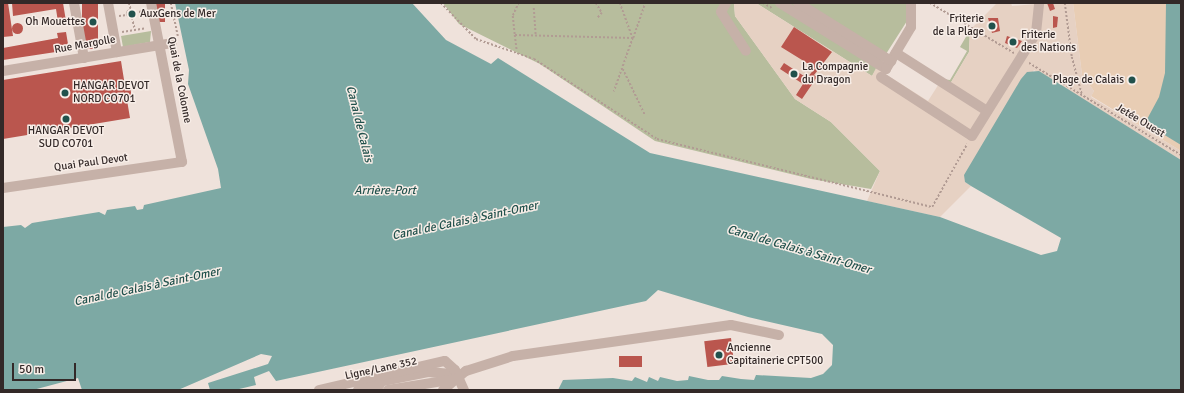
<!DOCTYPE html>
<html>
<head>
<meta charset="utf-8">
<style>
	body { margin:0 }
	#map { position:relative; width:1184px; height:393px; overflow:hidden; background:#efe2db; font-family:Signika,sans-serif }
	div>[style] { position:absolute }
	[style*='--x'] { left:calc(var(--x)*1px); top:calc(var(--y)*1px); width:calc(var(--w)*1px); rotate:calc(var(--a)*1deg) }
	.green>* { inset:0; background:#b7bd9d }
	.sand>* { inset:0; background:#e8cdb4 }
	.plaza>* { inset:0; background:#e6d1c3 }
	.water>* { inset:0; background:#7da9a4 }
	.building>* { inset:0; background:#ba564e; transform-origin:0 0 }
	.round { border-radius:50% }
	.path>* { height:1.5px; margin-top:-0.75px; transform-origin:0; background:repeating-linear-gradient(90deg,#b19b93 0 2px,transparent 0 4px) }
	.path>.ring { margin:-0.75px; padding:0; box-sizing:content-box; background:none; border:1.5px solid #b19b93; border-radius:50% }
	.minor>* { height:10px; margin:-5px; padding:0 5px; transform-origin:5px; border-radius:5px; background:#c6b1a8 }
	.dots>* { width:11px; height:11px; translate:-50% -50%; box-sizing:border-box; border:2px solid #f7ede7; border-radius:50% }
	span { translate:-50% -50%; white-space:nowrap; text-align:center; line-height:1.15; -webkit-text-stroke:3px #f7ede7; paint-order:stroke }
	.poi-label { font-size:11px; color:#332928 }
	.left { translate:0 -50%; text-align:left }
	.right { translate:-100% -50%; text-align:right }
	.street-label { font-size:11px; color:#332928 }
	.water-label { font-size:12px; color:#21514c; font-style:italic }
	.frame { position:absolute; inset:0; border:4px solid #332928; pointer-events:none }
	.scale { position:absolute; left:12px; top:363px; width:64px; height:18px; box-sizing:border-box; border:2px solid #332928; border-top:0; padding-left:5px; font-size:12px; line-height:14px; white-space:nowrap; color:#332928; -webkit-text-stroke:3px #f7ede7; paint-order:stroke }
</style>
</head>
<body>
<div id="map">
	<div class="green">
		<i style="clip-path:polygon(443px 3px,734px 3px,735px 16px,795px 99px,831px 122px,880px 171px,871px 189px,811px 179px,655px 141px,540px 64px,459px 24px)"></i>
		<i style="clip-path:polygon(756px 3px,906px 3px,907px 21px,872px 76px)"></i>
		<i style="clip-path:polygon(970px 30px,969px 52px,950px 84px,942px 79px,950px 80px,967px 51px,960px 47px)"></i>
		<i style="clip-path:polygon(151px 31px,150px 42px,123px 47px,121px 36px)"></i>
	</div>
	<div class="sand">
		<i style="clip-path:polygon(1073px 3px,1181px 3px,1181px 151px,1091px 96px,1094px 91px,1082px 75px)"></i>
	</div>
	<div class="plaza">
		<i style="clip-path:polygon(734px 3px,756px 3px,872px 76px,876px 68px,928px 101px,942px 79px,950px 84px,969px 52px,970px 30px,997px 3px,1011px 3px,1012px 6px,1047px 3px,1050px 11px,1055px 9px,1053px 3px,1073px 3px,1082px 75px,1094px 91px,1091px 97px,1181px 151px,1181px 160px,1034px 70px,965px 182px,971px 186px,940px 217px,867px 201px,880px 171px,831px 122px,795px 99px,735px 16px)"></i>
	</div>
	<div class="water">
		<i style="clip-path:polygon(175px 3px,412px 3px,446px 40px,491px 64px,498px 58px,650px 153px,940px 217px,1041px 255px,1057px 251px,1061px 238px,971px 186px,965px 182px,964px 175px,1021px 79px,1027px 72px,1039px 71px,1181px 160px,1181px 390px,558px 390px,563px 380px,613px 378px,632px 381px,635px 377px,647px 382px,649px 377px,658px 381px,660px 377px,677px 381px,688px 380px,689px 376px,708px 380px,719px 380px,722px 376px,741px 379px,754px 380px,756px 375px,811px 378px,823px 374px,832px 365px,833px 345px,822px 334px,748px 317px,658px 290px,646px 301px,276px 381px,269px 371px,254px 377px,256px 385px,235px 390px,210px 390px,208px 383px,268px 364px,272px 356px,261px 354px,178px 390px,82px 390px,78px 378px,33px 390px,3px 390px,3px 227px,21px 225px,25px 228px,32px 223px,99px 212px,105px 215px,107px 210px,135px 206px,137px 210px,143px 209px,144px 205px,221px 188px,218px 169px,188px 84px,189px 70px)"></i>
		<i style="clip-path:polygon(1166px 3px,1181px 3px,1181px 145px,1145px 123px,1159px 97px,1165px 73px)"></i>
	</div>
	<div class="building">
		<i style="clip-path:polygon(3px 3px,8px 3px,13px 36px,3px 37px)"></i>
		<i style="clip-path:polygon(12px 3px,63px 3px,66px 21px,58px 22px,56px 9px,13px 16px)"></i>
		<i style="left:82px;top:3px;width:16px;height:46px"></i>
		<i style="left:155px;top:3px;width:10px;height:19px"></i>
		<i style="clip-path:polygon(1047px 3px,1053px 3px,1055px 9px,1050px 11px)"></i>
		<i style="clip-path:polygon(1053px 16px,1058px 17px,1057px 27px,1053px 28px)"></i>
		<i style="clip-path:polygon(988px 18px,998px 18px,1000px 31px,992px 33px)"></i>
		<i class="round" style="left:11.5px;top:22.5px;width:11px;height:11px"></i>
		<i style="clip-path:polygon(794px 27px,832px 52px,814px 75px,817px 77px,802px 99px,796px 95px,803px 84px,780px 69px,784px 63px,807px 78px,815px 68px,781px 47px)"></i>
		<i style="clip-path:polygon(66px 32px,69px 50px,3px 60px,3px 48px,58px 38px,57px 33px)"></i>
		<i style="clip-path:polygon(1007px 36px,1022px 41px,1017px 48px,1005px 43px)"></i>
		<i style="clip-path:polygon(121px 61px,125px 86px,130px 86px,132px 99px,127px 100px,130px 118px,3px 139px,3px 80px)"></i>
		<i style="left:731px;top:338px;width:26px;height:27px;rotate:83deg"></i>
		<i style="left:642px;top:356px;width:11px;height:23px;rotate:90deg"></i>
	</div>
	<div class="path">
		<i style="--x:129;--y:3;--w:7;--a:74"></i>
		<i style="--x:171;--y:3;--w:34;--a:78"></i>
		<i style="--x:441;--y:3;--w:50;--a:45.8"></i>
		<i style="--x:476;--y:39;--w:61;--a:19"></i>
		<i style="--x:534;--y:59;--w:147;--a:33"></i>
		<i style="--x:657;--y:139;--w:283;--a:13.9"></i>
		<i style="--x:932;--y:207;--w:72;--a:-60.9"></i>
		<i style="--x:519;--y:3;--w:14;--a:115"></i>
		<i style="--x:513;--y:16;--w:19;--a:84"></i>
		<i style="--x:515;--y:35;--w:118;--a:1.5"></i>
		<i style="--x:633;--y:38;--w:57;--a:109.4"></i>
		<i style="--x:596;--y:3;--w:12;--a:59"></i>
		<i style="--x:602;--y:13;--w:8;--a:130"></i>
		<i style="--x:620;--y:3;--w:37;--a:70"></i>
		<i style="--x:763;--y:3;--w:10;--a:29"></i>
		<i style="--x:930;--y:3;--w:98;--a:30.8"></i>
		<i style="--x:1065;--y:3;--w:54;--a:82.6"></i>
		<i style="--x:1072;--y:57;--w:39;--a:75"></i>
		<i style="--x:534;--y:8;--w:28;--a:86"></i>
		<i class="ring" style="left:127px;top:10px;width:6.5px;height:6.5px"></i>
		<i style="--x:135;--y:13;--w:8;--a:-14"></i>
		<i style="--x:119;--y:16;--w:8;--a:-7"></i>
		<i style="--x:132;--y:18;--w:11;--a:75"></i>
		<i style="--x:122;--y:32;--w:24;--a:-9"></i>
		<i style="--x:515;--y:35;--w:16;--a:83"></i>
		<i style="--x:633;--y:38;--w:37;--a:-71"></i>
		<i style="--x:1029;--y:63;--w:178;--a:31.2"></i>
		<i style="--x:623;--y:69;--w:51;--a:64.4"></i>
	</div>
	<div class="minor">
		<i style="--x:74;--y:3;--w:56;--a:79.7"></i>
		<i style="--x:108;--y:3;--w:50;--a:79.6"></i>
		<i style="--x:726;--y:3;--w:10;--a:119"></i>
		<i style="--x:721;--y:12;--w:46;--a:57.3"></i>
		<i style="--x:780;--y:3;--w:125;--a:31.9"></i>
		<i style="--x:886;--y:69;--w:49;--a:-59.2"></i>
		<i style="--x:911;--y:27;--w:24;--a:-90"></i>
		<i style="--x:798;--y:3;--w:110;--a:31.9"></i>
		<i style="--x:896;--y:53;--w:108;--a:32.5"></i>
		<i style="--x:3;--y:71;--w:171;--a:-9.4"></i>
		<i style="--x:881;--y:77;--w:108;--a:33"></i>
		<i style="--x:972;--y:136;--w:121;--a:-58.1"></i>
		<i style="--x:1036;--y:33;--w:30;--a:-84"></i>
		<i style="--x:3;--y:188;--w:181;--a:-8.3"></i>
		<i style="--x:182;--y:162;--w:162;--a:-101"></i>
		<i style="--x:373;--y:383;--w:56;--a:-11.3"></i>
		<i style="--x:428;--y:372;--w:21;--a:5"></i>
		<i style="--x:319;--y:390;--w:129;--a:-13"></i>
		<i style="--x:445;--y:361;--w:13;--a:42"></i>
		<i style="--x:455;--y:370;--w:22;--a:66"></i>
		<i style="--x:358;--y:390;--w:22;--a:-13"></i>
		<i style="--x:388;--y:390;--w:63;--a:-9.2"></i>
		<i style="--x:443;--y:390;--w:30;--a:-40"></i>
		<i style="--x:466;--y:371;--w:49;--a:-17.7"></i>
		<i style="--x:513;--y:356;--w:220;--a:-8.1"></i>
		<i style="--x:731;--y:325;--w:49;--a:11.8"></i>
	</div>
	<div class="dots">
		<i style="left:132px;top:14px;background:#21514c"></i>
		<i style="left:93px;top:22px;background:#21514c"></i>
		<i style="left:992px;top:26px;background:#21514c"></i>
		<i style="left:1013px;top:42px;background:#21514c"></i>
		<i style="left:794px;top:74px;background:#21514c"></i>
		<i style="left:1132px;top:80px;background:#21514c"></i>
		<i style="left:65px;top:93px;background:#21514c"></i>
		<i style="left:66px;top:119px;background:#21514c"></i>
		<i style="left:719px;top:355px;background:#21514c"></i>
	</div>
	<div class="poi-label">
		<span class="left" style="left:140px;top:14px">AuxGens de Mer</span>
		<span class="right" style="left:984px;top:26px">Friterie<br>de la Plage</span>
		<span class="right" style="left:85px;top:22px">Oh Mouettes</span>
		<span class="left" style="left:1021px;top:42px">Friterie<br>des Nations</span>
		<span class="left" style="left:802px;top:74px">La Compagnie<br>du Dragon</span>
		<span class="right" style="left:1124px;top:80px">Plage de Calais</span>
		<span class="left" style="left:73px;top:93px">HANGAR DEVOT<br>NORD CO701</span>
		<span style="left:66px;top:138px">HANGAR DEVOT<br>SUD CO701</span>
		<span class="left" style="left:727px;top:355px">Ancienne<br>Capitainerie CPT500</span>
	</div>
	<div class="street-label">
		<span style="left:85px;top:45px;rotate:-10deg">Rue Margolle</span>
		<span style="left:179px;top:80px;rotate:79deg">Quai de la Colonne</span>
		<span style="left:1140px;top:121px;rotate:31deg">Jetée Ouest</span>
		<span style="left:91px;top:163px;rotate:-8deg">Quai Paul Devot</span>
		<span style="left:381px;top:369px;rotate:-12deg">Ligne/Lane 352</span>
	</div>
	<div class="water-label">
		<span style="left:359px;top:124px;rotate:76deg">Canal de Calais</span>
		<span style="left:385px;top:191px">Arrière-Port</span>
		<span style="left:465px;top:221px;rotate:-12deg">Canal de Calais à Saint-Omer</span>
		<span style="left:799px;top:250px;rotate:16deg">Canal de Calais à Saint-Omer</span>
		<span style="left:147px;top:287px;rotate:-12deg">Canal de Calais à Saint-Omer</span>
	</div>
	<div class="frame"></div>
	<div class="scale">50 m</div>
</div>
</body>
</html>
